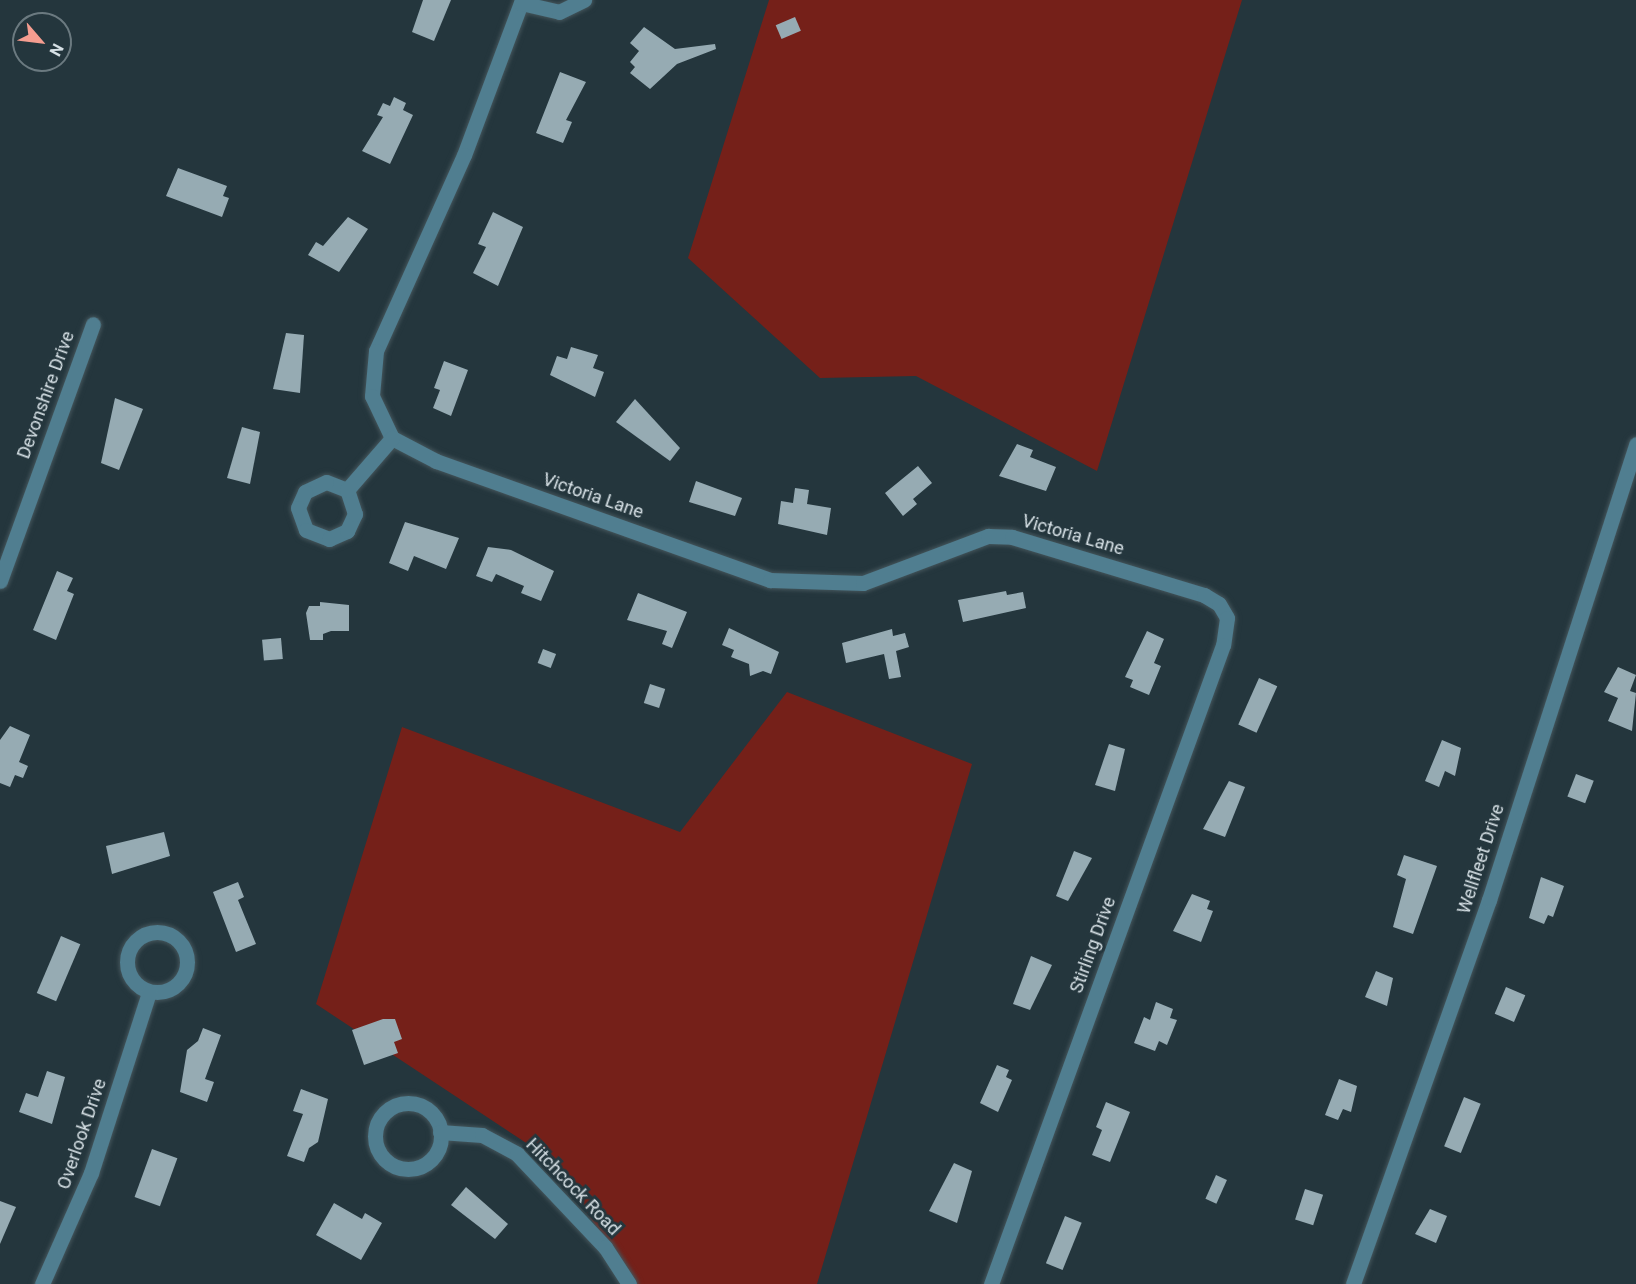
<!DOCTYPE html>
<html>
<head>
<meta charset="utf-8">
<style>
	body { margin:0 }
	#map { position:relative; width:1636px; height:1284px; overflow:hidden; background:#24363d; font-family:Roboto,sans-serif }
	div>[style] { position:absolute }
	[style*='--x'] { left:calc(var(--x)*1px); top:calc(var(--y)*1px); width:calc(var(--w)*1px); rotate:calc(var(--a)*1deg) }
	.green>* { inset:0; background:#752019 }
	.building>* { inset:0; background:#96abb3; transform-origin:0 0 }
	.roads { filter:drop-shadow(0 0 2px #44555b) drop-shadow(0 0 2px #44555b) }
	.minor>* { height:15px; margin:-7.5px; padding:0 7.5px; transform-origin:7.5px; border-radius:7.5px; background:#507e90 }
	.minor>.ring { margin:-7.5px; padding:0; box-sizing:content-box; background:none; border:15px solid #507e90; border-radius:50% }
	span { translate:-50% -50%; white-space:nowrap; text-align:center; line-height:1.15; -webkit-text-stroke:6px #24363d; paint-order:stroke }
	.street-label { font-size:18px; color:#d6e0e5 }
	.north { position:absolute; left:12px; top:12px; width:60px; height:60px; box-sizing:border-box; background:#24363d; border:2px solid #6b7a80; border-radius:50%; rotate:118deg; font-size:16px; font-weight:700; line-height:24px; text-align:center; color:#d6e0e5 }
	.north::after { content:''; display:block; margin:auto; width:21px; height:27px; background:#f59d90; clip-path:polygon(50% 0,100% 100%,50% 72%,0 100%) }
</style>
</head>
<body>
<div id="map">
	<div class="green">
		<i style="clip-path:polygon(769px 0,1242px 0,1097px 471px,916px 376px,820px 378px,688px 258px)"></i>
		<i style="clip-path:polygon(787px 692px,972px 764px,817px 1284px,636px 1284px,549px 1158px,316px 1004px,402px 727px,680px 832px)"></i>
	</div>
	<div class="building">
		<i style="clip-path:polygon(423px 0,451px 0,434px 41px,412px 32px)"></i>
		<i style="left:795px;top:17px;width:15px;height:21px;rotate:67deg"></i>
		<i style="clip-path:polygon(644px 27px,675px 49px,715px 44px,716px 49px,677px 64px,650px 89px,630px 73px,635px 67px,630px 62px,639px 51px,630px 43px)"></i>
		<i style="clip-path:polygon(560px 72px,586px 82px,566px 120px,572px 122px,563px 143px,536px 133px)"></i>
		<i style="clip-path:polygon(394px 97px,406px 103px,403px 110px,413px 115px,390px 164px,362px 151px,383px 117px,377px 115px,383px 103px,390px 106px)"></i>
		<i style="clip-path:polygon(178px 168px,227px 186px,223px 196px,229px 198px,222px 217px,166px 196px)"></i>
		<i style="clip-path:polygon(493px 212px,523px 227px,498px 286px,473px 273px,486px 247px,478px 244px)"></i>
		<i style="clip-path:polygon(348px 217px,368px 229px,339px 272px,308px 255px,316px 242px,323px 246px)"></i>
		<i style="clip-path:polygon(286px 333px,304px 335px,300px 393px,273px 389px)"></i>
		<i style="clip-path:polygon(571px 347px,598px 355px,593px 368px,604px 372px,595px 397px,550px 375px,557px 356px,567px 359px)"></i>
		<i style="clip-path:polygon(444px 361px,468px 370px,451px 416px,433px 408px,440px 390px,434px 388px)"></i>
		<i style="clip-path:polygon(115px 398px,143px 409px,119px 470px,101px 463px)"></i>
		<i style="clip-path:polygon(635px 399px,680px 448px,670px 461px,616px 422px)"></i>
		<i style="clip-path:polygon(242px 427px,260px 432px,250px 484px,227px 478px)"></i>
		<i style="clip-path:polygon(1017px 444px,1033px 450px,1030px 457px,1056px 467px,1046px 491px,999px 476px)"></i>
		<i style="clip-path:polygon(918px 466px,932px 483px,913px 499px,917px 504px,903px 516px,885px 493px)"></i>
		<i style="clip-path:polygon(696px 481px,742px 498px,735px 516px,689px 502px)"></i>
		<i style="clip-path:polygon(795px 488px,809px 490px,807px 504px,831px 508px,827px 535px,778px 524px,781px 501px,793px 503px)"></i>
		<i style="clip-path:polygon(405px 522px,459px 538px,446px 569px,414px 556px,408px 571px,389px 563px)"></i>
		<i style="clip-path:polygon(488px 547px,511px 550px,554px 571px,541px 601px,521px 593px,524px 586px,496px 574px,492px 582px,476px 576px)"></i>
		<i style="clip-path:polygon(57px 571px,73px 578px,67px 591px,74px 594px,56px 640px,33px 630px)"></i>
		<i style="clip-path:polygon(1006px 591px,1007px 595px,1023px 592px,1026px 608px,963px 622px,958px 600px)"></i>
		<i style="clip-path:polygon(638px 593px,687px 612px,672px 648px,662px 644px,667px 631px,627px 620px)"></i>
		<i style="clip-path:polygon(320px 602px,349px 605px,349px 631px,331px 631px,323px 634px,323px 640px,310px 640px,306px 613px,309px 606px,320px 606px)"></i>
		<i style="clip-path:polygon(729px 628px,779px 652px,771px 674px,763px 671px,750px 676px,749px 664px,731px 657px,734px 650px,722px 645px)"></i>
		<i style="clip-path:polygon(892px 629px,893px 636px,905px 633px,909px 647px,896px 651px,901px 677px,889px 679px,884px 654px,846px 663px,842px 643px)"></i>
		<i style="clip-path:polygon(1147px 631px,1164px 639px,1154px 663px,1161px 666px,1149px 695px,1130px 687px,1133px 680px,1125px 677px)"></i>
		<i style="left:281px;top:638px;width:21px;height:19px;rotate:85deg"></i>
		<i style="left:543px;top:649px;width:14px;height:15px;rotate:21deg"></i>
		<i style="clip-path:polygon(1618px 667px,1636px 675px,1630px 691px,1636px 693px,1632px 731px,1608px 721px,1618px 698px,1604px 692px)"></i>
		<i style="left:1259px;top:678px;width:20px;height:51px;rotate:24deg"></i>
		<i style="left:650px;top:684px;width:16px;height:20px;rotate:18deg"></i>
		<i style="clip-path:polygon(10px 726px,30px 735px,19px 762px,28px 766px,23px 778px,15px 775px,10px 787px,0 783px,0 740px)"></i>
		<i style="clip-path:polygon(1442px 740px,1461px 748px,1455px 776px,1445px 771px,1439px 787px,1425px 781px)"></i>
		<i style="clip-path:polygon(1109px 744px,1125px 749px,1115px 791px,1095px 785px)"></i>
		<i style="left:1576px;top:774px;width:19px;height:24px;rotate:21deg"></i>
		<i style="clip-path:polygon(1229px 781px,1245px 787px,1225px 837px,1203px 829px)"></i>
		<i style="clip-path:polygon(164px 832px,170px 856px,112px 874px,106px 846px)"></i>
		<i style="clip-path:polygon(1074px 851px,1092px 858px,1068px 901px,1056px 896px)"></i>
		<i style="clip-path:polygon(1404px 855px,1437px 866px,1413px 934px,1393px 927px,1406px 879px,1397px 875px)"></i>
		<i style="clip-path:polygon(1541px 877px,1564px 886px,1553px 917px,1548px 915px,1544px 924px,1529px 918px)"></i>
		<i style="clip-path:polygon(238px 882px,244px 897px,238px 900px,256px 944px,236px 952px,213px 892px)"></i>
		<i style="clip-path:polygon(1192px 894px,1210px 901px,1207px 909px,1213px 911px,1201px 942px,1173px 931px)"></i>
		<i style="left:61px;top:936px;width:21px;height:62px;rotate:23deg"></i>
		<i style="clip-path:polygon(1031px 956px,1052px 965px,1030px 1010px,1013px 1004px)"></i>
		<i style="clip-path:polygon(1376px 971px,1393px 978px,1387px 1006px,1365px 997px)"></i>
		<i style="left:1506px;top:987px;width:21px;height:29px;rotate:23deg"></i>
		<i style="clip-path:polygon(1156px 1002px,1173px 1009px,1170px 1018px,1177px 1020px,1167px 1045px,1159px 1041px,1155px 1051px,1134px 1043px,1144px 1017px,1150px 1020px)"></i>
		<i style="clip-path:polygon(383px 1019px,395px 1019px,402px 1039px,394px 1042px,398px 1053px,364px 1065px,352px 1030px)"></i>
		<i style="clip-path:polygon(203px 1028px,221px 1035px,205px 1079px,214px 1082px,207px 1102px,180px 1092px,187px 1050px,198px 1041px)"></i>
		<i style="clip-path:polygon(997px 1065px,1009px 1070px,1006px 1077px,1012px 1080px,998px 1112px,980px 1103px)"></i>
		<i style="clip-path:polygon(47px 1071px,65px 1077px,52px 1124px,19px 1112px,26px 1093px,38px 1097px)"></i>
		<i style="clip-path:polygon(1339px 1079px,1357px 1086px,1351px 1112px,1343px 1109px,1338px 1120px,1325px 1115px)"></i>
		<i style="clip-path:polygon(301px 1089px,328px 1099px,318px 1142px,309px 1148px,304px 1162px,287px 1156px,303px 1114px,293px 1111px)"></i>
		<i style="left:1464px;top:1097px;width:18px;height:53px;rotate:22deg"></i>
		<i style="clip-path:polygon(1106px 1102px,1130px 1112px,1110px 1162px,1092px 1155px,1102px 1130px,1096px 1127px)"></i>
		<i style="left:152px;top:1149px;width:27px;height:51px;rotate:20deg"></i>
		<i style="clip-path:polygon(954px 1163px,972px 1171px,957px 1223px,929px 1211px)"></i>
		<i style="left:1216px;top:1175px;width:12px;height:26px;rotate:24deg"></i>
		<i style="clip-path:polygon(466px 1187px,508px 1224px,495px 1239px,451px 1205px)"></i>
		<i style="left:1305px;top:1189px;width:19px;height:32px;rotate:18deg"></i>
		<i style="clip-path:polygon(0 1201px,16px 1207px,0 1244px)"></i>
		<i style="clip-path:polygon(334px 1203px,362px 1219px,365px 1213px,382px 1223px,361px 1260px,316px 1235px)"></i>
		<i style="clip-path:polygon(1430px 1209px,1447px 1216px,1436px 1243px,1415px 1234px)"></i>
		<i style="left:1065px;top:1216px;width:18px;height:51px;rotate:22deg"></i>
	</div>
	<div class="roads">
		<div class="minor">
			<i style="--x:522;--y:0;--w:165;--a:110.5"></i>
			<i style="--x:464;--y:155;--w:215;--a:114.2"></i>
			<i style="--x:376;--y:351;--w:45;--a:95.1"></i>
			<i style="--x:372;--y:396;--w:47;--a:64.5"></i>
			<i style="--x:392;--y:438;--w:50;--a:27.6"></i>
			<i style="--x:436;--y:461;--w:355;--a:19.6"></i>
			<i style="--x:770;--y:580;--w:93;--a:1.8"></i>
			<i style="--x:863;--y:583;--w:134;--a:-20.6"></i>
			<i style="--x:988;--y:536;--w:24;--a:2"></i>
			<i style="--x:1012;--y:537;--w:201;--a:16.8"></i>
			<i style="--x:1204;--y:595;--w:17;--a:31"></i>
			<i style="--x:1219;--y:604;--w:16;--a:60"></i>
			<i style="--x:1227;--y:618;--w:27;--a:98"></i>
			<i style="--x:1223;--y:645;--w:680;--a:109.95"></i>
			<i style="--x:521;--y:3;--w:39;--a:13"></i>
			<i style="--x:559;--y:12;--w:28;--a:-26"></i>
			<i style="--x:347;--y:490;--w:22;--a:-159"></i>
			<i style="--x:326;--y:482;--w:23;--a:155"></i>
			<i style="--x:305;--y:492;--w:17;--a:114"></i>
			<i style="--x:298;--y:508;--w:23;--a:70"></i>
			<i style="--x:306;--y:530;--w:25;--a:21"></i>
			<i style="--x:329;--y:539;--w:20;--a:-24"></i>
			<i style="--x:347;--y:531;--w:19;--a:-65"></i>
			<i style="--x:355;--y:514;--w:25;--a:-108"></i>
			<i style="--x:347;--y:490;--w:69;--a:-49.1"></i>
			<i style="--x:0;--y:581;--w:273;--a:-70.1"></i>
			<i class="ring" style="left:127px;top:932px;width:45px;height:45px"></i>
			<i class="ring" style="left:375px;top:1103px;width:51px;height:51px"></i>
			<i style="--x:440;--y:1132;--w:42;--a:4.1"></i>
			<i style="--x:482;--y:1135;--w:40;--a:28"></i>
			<i style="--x:517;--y:1154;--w:128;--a:46.6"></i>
			<i style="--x:605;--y:1247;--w:44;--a:57"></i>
			<i style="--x:42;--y:1284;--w:121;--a:-66.2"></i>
			<i style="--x:91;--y:1173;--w:190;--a:-72.2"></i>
			<i style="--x:1353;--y:1284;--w:407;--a:-70.5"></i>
			<i style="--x:1489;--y:900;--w:479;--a:-72.1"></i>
		</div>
	</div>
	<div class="street-label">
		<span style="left:46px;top:395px;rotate:-70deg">Devonshire Drive</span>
		<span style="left:593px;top:496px;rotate:19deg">Victoria Lane</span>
		<span style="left:1073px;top:535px;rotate:16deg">Victoria Lane</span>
		<span style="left:1481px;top:859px;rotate:-72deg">Wellfleet Drive</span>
		<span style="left:1093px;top:945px;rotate:-70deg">Stirling Drive</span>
		<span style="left:82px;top:1134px;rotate:-71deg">Overlook Drive</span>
		<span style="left:573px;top:1187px;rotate:46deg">Hitchcock Road</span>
	</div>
	<div class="north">N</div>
</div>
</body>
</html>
